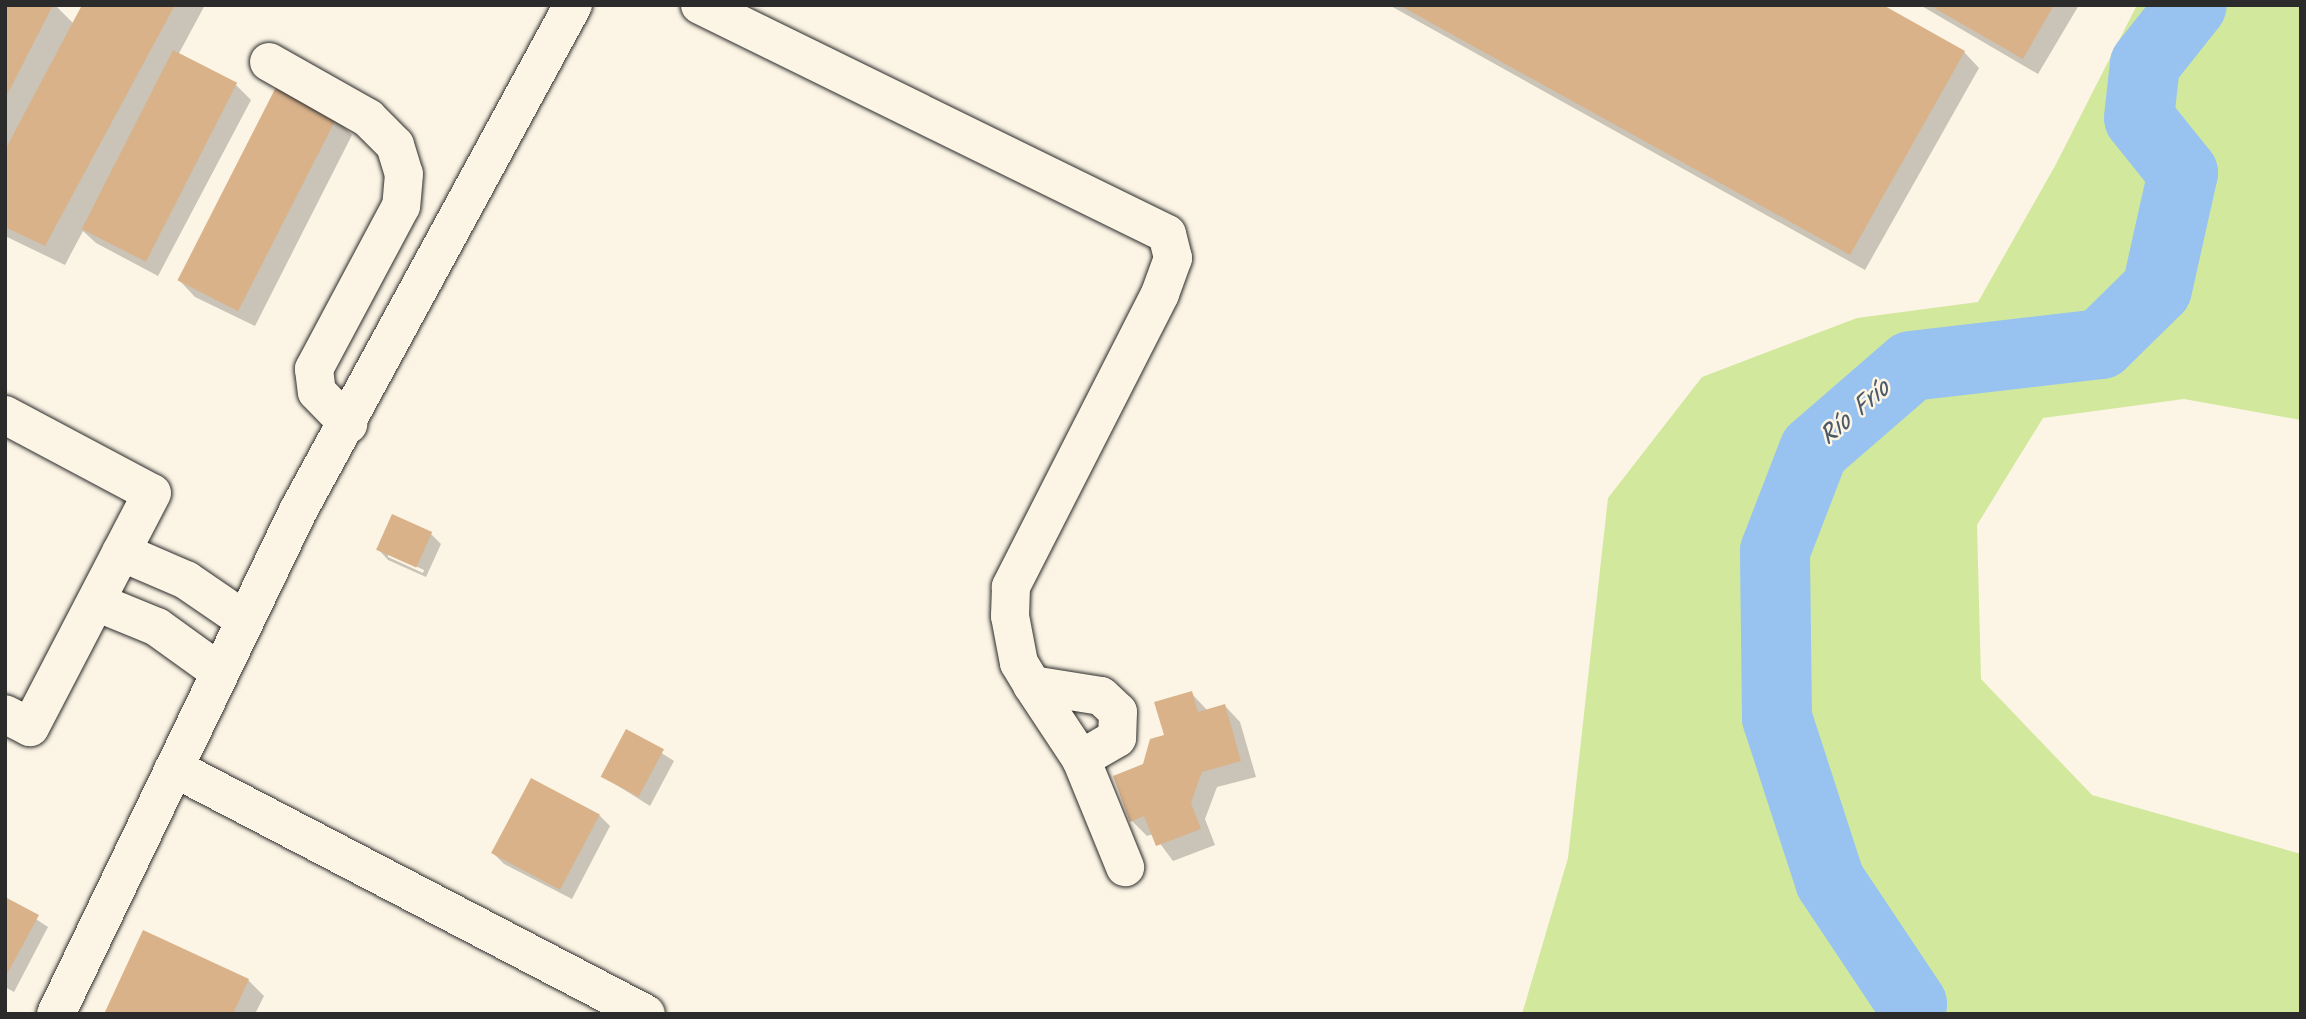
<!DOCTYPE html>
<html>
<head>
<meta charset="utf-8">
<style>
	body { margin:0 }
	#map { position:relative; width:2306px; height:1019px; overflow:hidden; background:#fcf5e5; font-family:Kalam,sans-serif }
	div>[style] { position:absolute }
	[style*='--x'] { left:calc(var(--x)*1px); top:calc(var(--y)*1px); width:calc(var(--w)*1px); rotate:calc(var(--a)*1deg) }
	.green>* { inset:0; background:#d2e89d }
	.shadow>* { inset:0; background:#0003 }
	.river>* { height:70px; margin:-35px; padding:0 35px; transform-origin:35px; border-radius:35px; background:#98c3f1 }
	.building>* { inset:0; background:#d9b28a; transform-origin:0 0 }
	.roads { filter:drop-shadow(0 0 2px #2b2b2b) drop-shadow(0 0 2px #2b2b2b) }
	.minor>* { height:38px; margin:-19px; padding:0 19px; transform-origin:19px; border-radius:19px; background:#fcf5e5 }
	span { translate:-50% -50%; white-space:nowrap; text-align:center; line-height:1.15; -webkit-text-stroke:5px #fcf5e5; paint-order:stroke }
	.water-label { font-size:26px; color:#4c5966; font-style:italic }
	.frame { position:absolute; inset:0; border:7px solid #2b2b2b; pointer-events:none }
</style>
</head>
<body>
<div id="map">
	<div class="green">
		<i style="clip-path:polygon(2137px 5px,2301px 5px,2301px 420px,2184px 399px,2043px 418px,1977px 525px,1981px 679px,2092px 795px,2301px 854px,2301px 1014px,1522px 1014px,1568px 858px,1608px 498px,1702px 377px,1857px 318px,1978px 302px,2055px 166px)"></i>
	</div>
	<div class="shadow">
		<i style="clip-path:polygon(5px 5px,55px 5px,74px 24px,84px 5px,205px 5px,178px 55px,236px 85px,251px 100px,158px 276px,96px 243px,83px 231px,65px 265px,5px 236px)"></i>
		<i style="clip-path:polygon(1389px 5px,1879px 5px,1964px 52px,1979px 68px,1865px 270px)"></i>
		<i style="clip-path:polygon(1920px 5px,2079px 5px,2038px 74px)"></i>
		<i style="clip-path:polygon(336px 119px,352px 135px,255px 326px,195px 297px,180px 281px)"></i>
		<i style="clip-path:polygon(evenodd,431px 534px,441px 544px,426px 577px,388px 560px,378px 549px,431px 534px,388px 553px,424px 570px,423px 573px,388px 557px,388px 553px)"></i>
		<i style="clip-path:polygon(1191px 693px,1208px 711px,1225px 706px,1240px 722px,1256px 777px,1217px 787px,1205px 819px,1215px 845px,1173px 861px,1153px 834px,1147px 836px,1132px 821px,1145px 766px)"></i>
		<i style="clip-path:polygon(627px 731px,674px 761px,650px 806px,604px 777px)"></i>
		<i style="clip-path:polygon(599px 815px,610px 826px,572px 899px,504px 864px,494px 854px)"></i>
		<i style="clip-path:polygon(5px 899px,48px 927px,14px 992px,5px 987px)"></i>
		<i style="clip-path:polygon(248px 980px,264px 996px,255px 1014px,106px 1014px)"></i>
	</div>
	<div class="river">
		<i style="--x:1910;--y:1014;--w:10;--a:-79"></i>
		<i style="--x:1912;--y:1004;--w:148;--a:-123.7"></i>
		<i style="--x:1830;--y:881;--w:171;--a:-108"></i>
		<i style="--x:1777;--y:718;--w:167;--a:-90.7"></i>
		<i style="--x:1775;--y:551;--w:108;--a:-68.9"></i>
		<i style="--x:1814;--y:450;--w:128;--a:-40.9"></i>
		<i style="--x:1911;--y:366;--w:191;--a:-6.6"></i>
		<i style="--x:2101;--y:344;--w:78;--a:-44.5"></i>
		<i style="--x:2157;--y:289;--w:119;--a:-77.4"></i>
		<i style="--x:2183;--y:173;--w:70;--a:-128.7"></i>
		<i style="--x:2139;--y:118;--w:54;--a:-83.7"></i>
		<i style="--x:2145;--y:64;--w:75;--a:-51.5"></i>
	</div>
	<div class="building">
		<i style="clip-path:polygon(5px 5px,53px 5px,5px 99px)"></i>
		<i style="clip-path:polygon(82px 5px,175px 5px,45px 246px,5px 227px,5px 150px)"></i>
		<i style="clip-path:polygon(1399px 5px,1883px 5px,1965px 51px,1850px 255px)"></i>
		<i style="clip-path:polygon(1929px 5px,2054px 5px,2023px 59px)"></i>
		<i style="left:173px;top:50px;width:72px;height:201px;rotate:27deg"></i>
		<i style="left:276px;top:87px;width:68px;height:217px;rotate:27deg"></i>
		<i style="left:392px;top:514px;width:44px;height:39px;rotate:24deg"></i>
		<i style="clip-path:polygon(1192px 691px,1198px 712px,1225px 704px,1241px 761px,1202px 772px,1191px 803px,1201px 829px,1156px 846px,1144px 816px,1130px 822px,1113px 776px,1143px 764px,1150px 739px,1164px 735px,1154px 702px)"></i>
		<i style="left:626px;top:729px;width:43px;height:54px;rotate:28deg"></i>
		<i style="left:531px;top:778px;width:78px;height:85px;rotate:28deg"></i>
		<i style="clip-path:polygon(5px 897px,39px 915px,5px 978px)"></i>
		<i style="clip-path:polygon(143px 930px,249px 979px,233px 1014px,104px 1014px)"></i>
	</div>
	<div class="roads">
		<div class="minor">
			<i style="--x:700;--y:5;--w:520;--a:26.12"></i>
			<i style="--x:1167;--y:234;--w:25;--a:76"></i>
			<i style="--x:1173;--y:258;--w:38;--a:110"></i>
			<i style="--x:1160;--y:294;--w:329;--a:117"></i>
			<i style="--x:1011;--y:587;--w:29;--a:92"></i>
			<i style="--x:1010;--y:616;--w:48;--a:79.2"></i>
			<i style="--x:1019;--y:663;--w:26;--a:59"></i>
			<i style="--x:1032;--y:685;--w:70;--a:9.1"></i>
			<i style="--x:1101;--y:696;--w:23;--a:43"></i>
			<i style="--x:1118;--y:712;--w:26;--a:92"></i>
			<i style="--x:1117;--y:738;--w:42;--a:149.7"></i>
			<i style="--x:1081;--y:759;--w:117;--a:67.8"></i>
			<i style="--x:269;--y:62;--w:114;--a:29.5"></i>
			<i style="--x:368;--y:118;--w:38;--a:45"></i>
			<i style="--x:395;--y:145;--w:30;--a:73"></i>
			<i style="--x:404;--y:174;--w:32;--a:95"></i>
			<i style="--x:401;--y:206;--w:185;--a:118.1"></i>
			<i style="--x:314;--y:369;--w:23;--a:83"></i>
			<i style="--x:317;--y:392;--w:45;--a:45.9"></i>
			<i style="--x:5;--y:415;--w:166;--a:28"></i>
			<i style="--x:152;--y:493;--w:264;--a:117.5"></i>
			<i style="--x:30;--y:727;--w:28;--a:-153"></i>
			<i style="--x:121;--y:552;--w:71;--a:23.3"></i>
			<i style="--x:186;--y:580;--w:69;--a:34.4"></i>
			<i style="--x:96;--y:602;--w:66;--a:22.3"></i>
			<i style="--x:157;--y:627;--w:75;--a:35.8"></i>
			<i style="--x:1032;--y:685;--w:89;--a:56.5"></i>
			<i style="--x:174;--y:768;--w:532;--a:27.53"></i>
			<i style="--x:56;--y:1014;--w:558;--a:-64.31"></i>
			<i style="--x:298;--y:511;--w:576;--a:-61.48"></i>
		</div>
	</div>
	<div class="water-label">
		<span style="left:1856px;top:414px;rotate:-41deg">Río Frío</span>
	</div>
	<div class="frame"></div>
</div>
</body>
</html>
